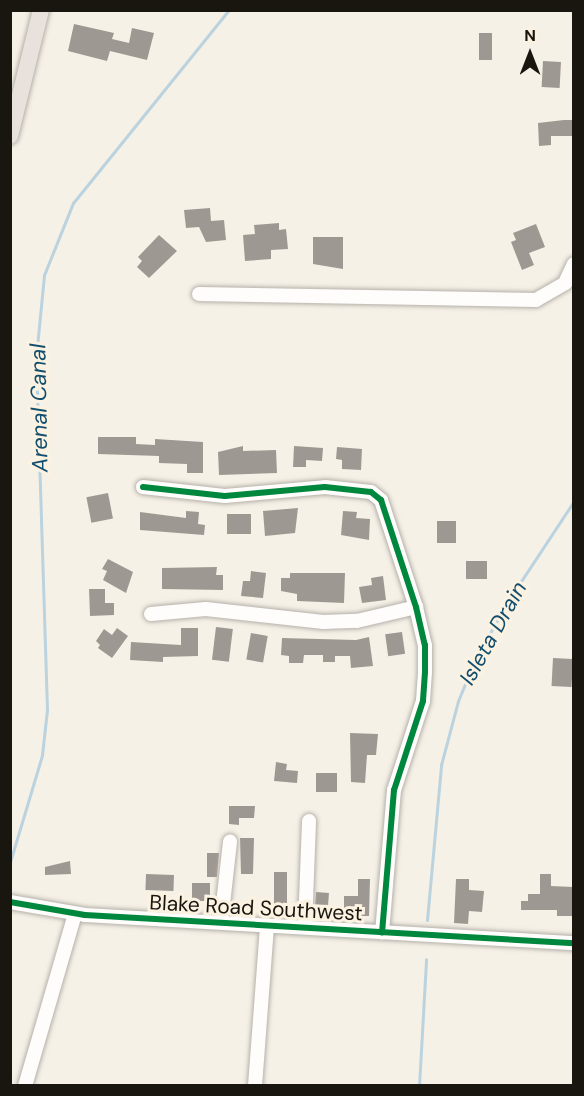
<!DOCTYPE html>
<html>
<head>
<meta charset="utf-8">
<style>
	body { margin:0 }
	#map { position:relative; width:584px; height:1096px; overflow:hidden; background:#f6f1e7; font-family:"DM Sans",sans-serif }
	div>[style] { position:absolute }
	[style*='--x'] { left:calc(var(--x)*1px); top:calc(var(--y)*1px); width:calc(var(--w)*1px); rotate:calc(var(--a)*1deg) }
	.stream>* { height:3px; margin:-1.5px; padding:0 1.5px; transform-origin:1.5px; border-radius:1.5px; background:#bbd2df }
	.building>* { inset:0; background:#9e9892; transform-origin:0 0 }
	.roads { filter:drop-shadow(0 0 2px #b5b1aa) drop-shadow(0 0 2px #b5b1aa) }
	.minor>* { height:14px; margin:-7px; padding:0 7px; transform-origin:7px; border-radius:7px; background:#fefdfb }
	.major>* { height:16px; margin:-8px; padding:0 8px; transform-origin:8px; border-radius:8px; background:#e9e1dc }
	.cycleway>* { height:6px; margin:-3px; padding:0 3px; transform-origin:3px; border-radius:3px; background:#00873e }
	span { translate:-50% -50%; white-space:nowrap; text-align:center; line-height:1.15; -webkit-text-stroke:6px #fcf2e1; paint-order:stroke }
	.street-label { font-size:21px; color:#191610 }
	.water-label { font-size:22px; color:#124f6f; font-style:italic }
	.frame { position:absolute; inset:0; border:12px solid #191610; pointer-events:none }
	.north { position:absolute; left:500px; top:24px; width:60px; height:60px; -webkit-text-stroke:4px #fcf2e1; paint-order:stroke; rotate:0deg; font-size:16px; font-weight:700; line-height:24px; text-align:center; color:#191610 }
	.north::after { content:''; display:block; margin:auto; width:21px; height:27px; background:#191610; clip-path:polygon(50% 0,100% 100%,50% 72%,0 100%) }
</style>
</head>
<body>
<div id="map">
	<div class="stream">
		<i style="--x:10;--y:862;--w:112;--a:-73.3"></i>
		<i style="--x:42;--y:755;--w:45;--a:-83.7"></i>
		<i style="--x:47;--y:710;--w:353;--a:-91.8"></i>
		<i style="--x:36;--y:357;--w:82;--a:-84.4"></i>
		<i style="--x:44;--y:275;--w:78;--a:-68.1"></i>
		<i style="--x:73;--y:203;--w:248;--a:-51.1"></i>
		<i style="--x:427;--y:920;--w:156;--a:-84.8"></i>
		<i style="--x:441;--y:765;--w:66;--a:-75.1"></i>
		<i style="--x:458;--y:701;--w:42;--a:-67.7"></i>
		<i style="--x:474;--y:662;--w:66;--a:-61.1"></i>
		<i style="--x:506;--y:604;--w:123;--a:-56.6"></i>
		<i style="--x:419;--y:1086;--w:127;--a:-86.8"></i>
	</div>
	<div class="building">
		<i style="clip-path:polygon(74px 24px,114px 33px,112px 39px,129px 43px,132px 28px,154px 33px,147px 60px,110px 51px,107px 61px,68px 51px)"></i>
		<i style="left:479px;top:33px;width:13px;height:27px"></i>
		<i style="left:543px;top:61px;width:18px;height:26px;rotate:3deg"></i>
		<i style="clip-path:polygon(564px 120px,573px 120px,573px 136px,551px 136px,551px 145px,539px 146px,538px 123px)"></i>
		<i style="clip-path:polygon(210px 208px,211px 221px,224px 220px,226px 240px,206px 242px,199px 227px,186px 228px,184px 210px)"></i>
		<i style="clip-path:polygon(279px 223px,279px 230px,286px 229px,288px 249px,271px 250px,271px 259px,245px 261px,243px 235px,255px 234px,254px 225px)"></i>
		<i style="clip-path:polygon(536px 224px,545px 247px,529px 253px,534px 265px,522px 270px,511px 242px,516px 240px,513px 233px)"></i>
		<i style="clip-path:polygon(159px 235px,177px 251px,149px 278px,137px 267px,142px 261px,138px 257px)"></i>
		<i style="clip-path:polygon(313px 237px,343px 237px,343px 269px,313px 264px)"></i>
		<i style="clip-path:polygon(98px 437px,136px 437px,136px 444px,155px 445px,155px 439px,203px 442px,203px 473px,187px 473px,187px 464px,159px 463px,159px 456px,98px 454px)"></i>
		<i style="clip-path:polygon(243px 446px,243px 451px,276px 450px,277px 473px,219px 475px,218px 452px)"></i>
		<i style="clip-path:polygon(294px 446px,323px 448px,322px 461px,306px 460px,306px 467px,293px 467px)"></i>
		<i style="clip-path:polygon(337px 447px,362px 449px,361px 470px,342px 469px,342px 460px,336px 459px)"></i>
		<i style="left:108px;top:493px;width:26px;height:22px;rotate:79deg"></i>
		<i style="clip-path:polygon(298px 508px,295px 533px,265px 536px,263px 511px)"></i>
		<i style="clip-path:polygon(186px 511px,199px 512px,198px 524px,205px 525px,204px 535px,140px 530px,140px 512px,186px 518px)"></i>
		<i style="clip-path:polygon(343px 511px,357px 512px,356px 518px,370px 519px,369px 540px,341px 535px)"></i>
		<i style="left:227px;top:514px;width:24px;height:20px"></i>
		<i style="left:437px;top:521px;width:19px;height:22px"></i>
		<i style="clip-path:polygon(108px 559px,133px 572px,126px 593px,103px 580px,107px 571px,102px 569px)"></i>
		<i style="left:466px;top:561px;width:21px;height:18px"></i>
		<i style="clip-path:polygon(217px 567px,216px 575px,223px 575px,223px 590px,162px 589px,162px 568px)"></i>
		<i style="clip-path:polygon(251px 571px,266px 573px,263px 598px,241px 596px,243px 581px,250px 581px)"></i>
		<i style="clip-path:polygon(290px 573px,345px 573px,344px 603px,297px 601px,297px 594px,281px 591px,281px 578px,290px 578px)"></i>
		<i style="clip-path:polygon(383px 576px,386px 600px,362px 603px,359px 587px,372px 585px,371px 578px)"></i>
		<i style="clip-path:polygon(89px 589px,105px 589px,105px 603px,114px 603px,114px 615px,90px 616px)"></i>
		<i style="left:216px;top:627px;width:17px;height:33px;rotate:7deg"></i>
		<i style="clip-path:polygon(117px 628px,128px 636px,112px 658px,98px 648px,100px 645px,96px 641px,104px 629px,112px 635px)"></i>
		<i style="clip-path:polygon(181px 628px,198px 628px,198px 656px,163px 657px,163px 662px,130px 660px,131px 642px,181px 645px)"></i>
		<i style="left:402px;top:632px;width:22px;height:17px;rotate:82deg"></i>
		<i style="left:251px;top:633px;width:17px;height:27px;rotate:10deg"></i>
		<i style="clip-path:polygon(369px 637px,373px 666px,351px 668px,350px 656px,335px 656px,335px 662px,323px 662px,323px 655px,304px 655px,303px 663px,289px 663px,289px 656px,281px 655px,282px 638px,356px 640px)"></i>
		<i style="left:553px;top:658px;width:20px;height:28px;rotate:3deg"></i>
		<i style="clip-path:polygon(350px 733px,378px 734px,376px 755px,367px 755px,365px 783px,351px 782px)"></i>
		<i style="clip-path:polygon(276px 762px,287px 764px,286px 770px,298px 771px,297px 783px,274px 781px)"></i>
		<i style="left:316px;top:773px;width:21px;height:19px"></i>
		<i style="clip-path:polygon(229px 806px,255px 806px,254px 818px,239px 818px,239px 825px,229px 824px)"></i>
		<i style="clip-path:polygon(240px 838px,254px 838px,253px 874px,241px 874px)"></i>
		<i style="clip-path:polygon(207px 853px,219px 853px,217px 877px,207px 877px)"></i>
		<i style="clip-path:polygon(70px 861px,71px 874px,45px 875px,45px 867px)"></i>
		<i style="left:274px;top:872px;width:13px;height:32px"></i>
		<i style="left:146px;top:874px;width:28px;height:16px;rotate:2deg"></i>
		<i style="clip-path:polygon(540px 874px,551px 874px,551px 886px,573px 887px,573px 916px,557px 916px,557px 910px,521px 910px,521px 901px,528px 901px,528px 894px,540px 894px)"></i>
		<i style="clip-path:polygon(358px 879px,370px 879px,369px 916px,344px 916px,344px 896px,358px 896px)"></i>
		<i style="clip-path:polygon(456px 879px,469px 879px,469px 890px,484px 891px,482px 912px,469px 911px,468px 924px,454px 923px)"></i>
		<i style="left:192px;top:883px;width:18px;height:18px"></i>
		<i style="left:316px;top:892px;width:13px;height:16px;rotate:4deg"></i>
	</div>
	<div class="roads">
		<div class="minor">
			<i style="--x:199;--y:294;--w:337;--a:1"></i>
			<i style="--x:536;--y:300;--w:34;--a:-30"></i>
			<i style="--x:565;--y:283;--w:21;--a:-65"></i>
			<i style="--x:143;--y:487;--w:82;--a:6.3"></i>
			<i style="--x:225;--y:496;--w:100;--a:-5.1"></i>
			<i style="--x:325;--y:487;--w:46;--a:6.2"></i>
			<i style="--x:371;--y:492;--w:13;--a:39"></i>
			<i style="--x:381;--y:500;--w:113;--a:71.9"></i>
			<i style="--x:416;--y:607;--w:39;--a:77"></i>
			<i style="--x:425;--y:645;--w:27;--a:90"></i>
			<i style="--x:425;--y:672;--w:29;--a:94"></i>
			<i style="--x:423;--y:701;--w:94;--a:108"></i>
			<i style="--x:394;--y:790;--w:143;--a:94.8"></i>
			<i style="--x:151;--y:614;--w:55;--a:-5.2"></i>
			<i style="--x:206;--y:609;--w:118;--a:6.3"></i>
			<i style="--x:323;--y:622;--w:34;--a:-2"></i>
			<i style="--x:357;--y:621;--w:61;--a:-13.3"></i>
			<i style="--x:10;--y:902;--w:76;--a:9.8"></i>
			<i style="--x:85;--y:915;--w:490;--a:3.3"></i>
			<i style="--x:221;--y:922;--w:81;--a:-83.6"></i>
			<i style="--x:305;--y:926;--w:105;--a:-87.8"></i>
			<i style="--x:25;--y:1086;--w:179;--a:-73.8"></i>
			<i style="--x:255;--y:1086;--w:161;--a:-85.7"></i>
		</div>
		<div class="major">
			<i style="--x:10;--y:136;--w:130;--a:-76.2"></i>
		</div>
	</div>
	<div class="cycleway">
		<i style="--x:143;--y:487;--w:82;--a:6.3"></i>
		<i style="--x:225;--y:496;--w:100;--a:-5.1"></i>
		<i style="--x:325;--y:487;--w:46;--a:6.2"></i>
		<i style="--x:371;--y:492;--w:13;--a:39"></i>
		<i style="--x:381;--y:500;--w:113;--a:71.9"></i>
		<i style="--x:416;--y:607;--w:39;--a:77"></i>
		<i style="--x:425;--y:645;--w:27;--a:90"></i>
		<i style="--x:425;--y:672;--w:29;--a:94"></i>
		<i style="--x:423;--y:701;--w:94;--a:108"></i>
		<i style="--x:394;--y:790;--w:143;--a:94.8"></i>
		<i style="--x:10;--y:902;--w:76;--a:9.8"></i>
		<i style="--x:85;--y:915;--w:490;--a:3.3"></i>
	</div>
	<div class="street-label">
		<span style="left:256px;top:908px;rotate:3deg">Blake Road Southwest</span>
	</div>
	<div class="water-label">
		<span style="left:39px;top:408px;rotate:-91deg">Arenal Canal</span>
		<span style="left:493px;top:633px;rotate:-61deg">Isleta Drain</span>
	</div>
	<div class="frame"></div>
	<div class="north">N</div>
</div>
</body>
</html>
